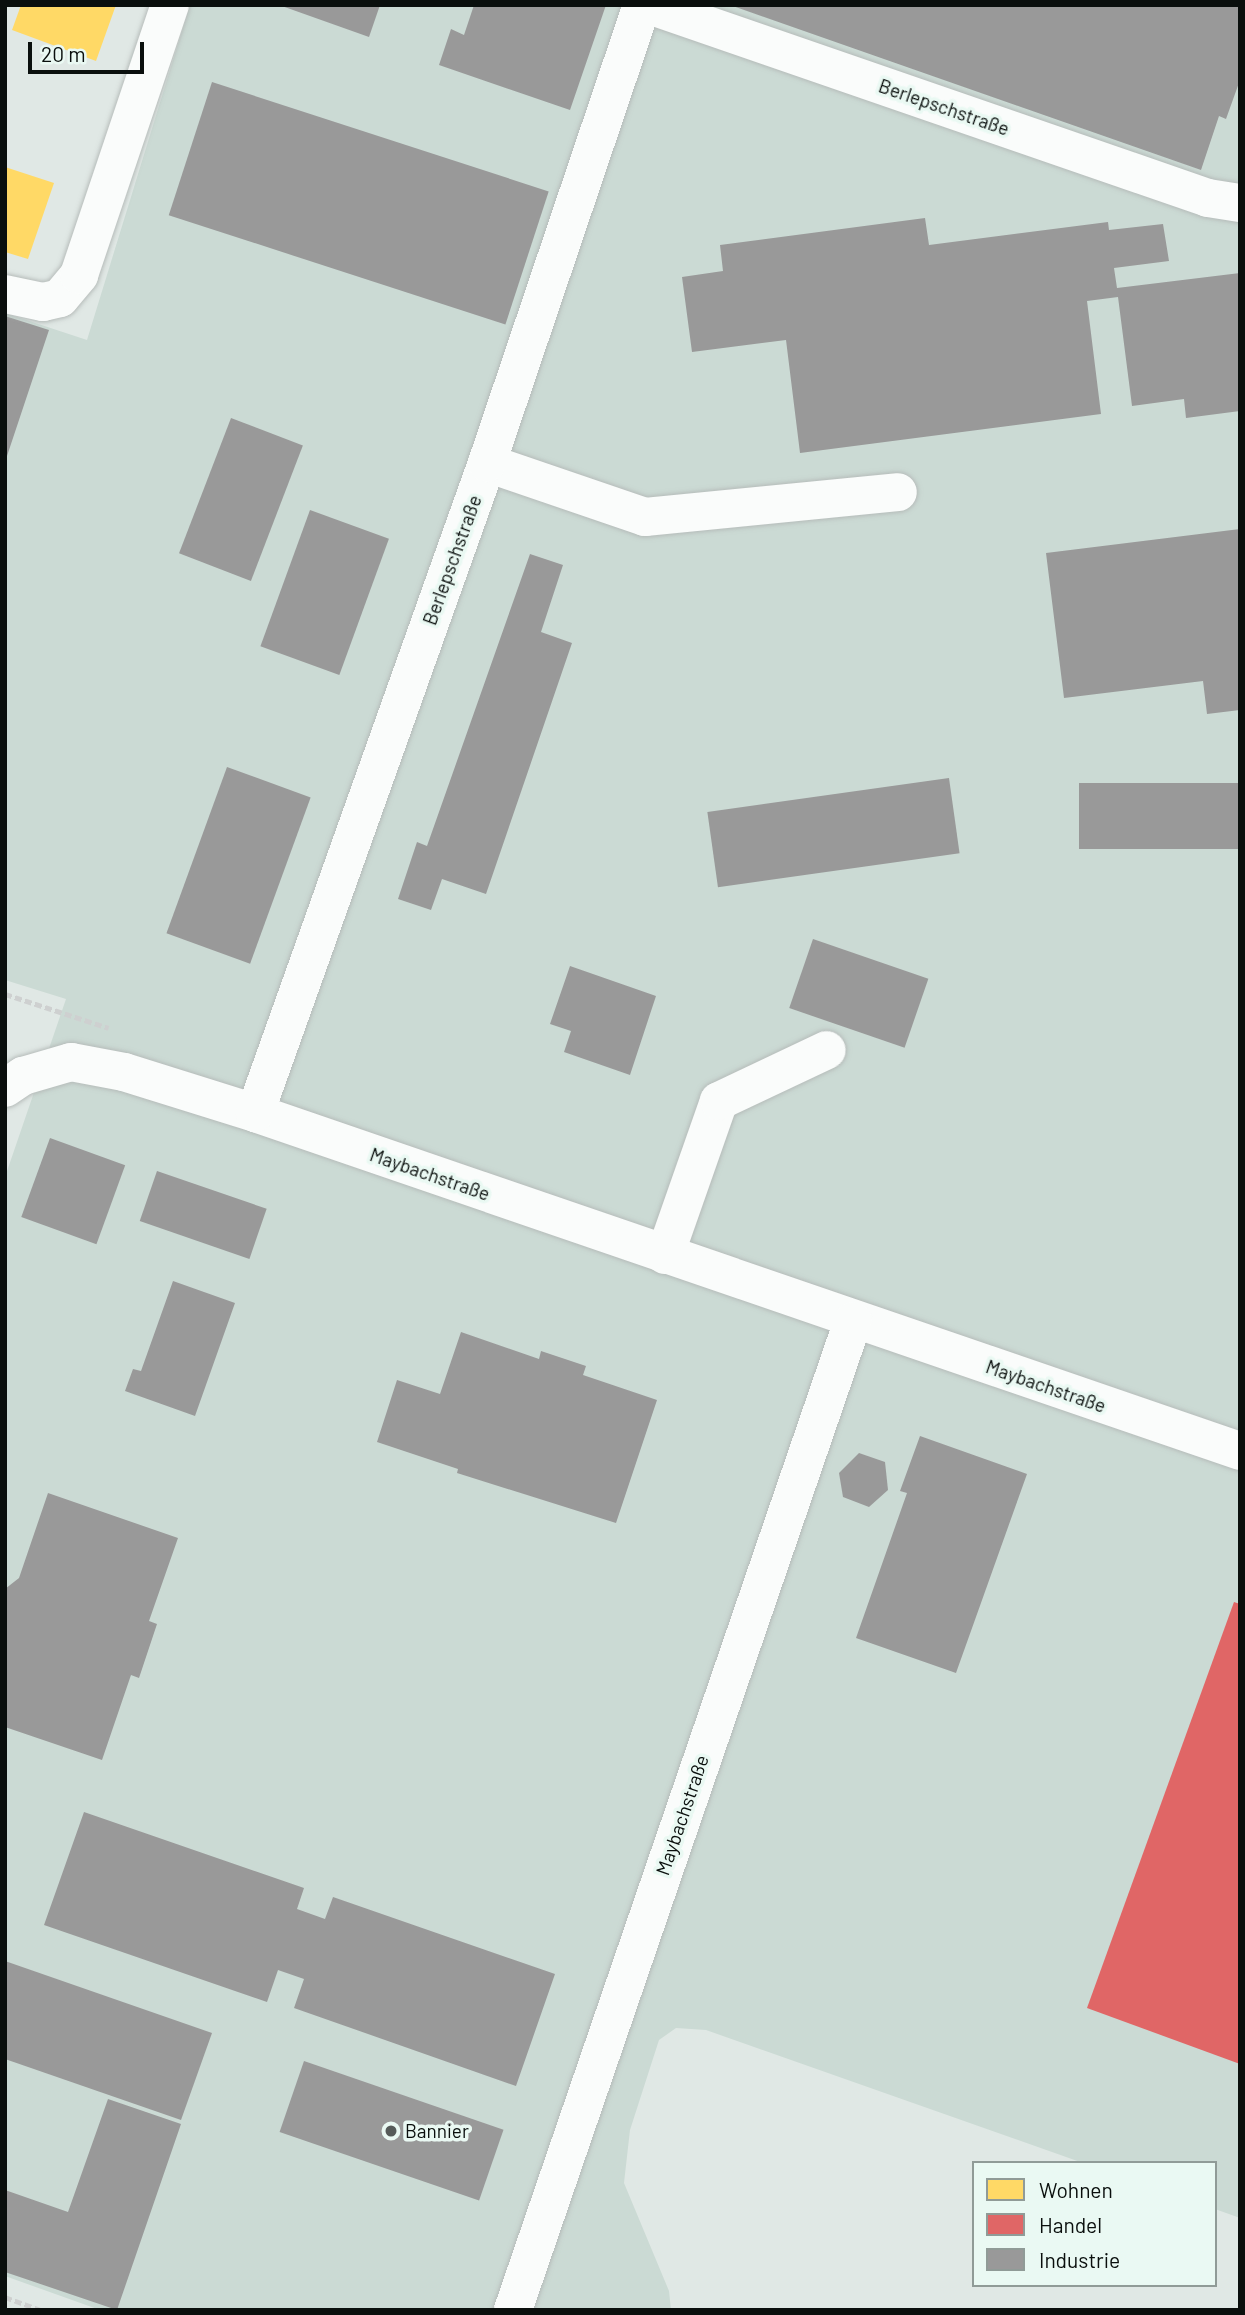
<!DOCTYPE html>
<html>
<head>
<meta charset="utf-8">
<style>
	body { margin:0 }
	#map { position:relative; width:1245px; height:2315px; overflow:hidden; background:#e0e8e5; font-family:Barlow,sans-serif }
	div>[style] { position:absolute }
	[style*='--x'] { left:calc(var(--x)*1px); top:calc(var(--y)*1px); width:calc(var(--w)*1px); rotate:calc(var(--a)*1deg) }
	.built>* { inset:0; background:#cbdad4 }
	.homes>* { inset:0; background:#ffd966 }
	.shops>* { inset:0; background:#e06666 }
	.industry>* { inset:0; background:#999; transform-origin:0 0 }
	.path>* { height:4.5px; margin-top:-2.25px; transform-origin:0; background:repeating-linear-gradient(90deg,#ced0d0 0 7px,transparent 0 10.5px) }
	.roads { filter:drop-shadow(0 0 2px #b6bcba) drop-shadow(0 0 2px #b6bcba) }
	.minor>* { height:38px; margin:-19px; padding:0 19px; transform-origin:19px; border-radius:19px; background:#fafcfb }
	.dots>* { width:19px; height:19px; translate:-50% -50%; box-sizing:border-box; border:4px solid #eaf9f3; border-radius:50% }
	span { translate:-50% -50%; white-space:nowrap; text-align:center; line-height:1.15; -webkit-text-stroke:7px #eaf9f3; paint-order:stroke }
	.street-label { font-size:19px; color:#0a0f0d }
	.poi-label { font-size:19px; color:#0a0f0d }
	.left { translate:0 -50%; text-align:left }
	.frame { position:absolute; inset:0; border:7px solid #0a0f0d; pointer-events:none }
	.legend { position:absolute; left:972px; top:2161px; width:245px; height:126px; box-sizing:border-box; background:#eaf9f3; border:2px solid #909b97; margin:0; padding:9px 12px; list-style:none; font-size:21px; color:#0a0f0d }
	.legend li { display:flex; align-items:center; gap:14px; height:35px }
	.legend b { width:35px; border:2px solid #909b97 }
	.scale { position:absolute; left:28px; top:42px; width:116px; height:32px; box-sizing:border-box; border:4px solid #0a0f0d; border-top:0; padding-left:9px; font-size:21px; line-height:24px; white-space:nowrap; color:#0a0f0d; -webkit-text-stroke:5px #eaf9f3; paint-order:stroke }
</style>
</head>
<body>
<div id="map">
	<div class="built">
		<i style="clip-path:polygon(190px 5px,1240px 5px,1240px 2218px,1215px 2209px,1215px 2163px,1083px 2163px,706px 2030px,676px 2028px,659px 2040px,630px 2130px,624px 2183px,669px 2291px,671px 2310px,100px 2310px,5px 2276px,5px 1177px,66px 999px,5px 980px,5px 313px,87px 340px)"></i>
	</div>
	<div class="homes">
		<i style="clip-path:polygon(21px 5px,116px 5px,96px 61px,12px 30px)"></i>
		<i style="clip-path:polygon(5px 167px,54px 183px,28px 259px,5px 252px)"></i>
	</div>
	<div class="shops">
		<i style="clip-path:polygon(1234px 1602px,1240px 1604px,1240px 2064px,1087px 2008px)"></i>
	</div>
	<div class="industry">
		<i style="clip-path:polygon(279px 5px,380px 5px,369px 37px)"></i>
		<i style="clip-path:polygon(474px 5px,606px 5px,570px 110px,439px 65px,451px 29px,464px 35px)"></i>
		<i style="clip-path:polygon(730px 5px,1240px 5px,1240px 80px,1226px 119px,1219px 116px,1201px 170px)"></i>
		<i style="left:212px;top:82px;width:354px;height:140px;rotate:18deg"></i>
		<i style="clip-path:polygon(925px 218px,929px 245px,1108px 222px,1109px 230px,1163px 224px,1169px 261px,1114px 268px,1117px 288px,1240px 273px,1240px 411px,1186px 418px,1184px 399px,1132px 406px,1118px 297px,1087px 301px,1101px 414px,800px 453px,786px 340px,692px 352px,682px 277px,723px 271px,720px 245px)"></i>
		<i style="clip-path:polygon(5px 316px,49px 330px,6px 459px,5px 459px)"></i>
		<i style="left:231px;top:418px;width:77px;height:145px;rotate:21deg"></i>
		<i style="left:310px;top:510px;width:84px;height:145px;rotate:20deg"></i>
		<i style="clip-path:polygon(1240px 529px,1240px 710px,1207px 714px,1203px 681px,1064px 698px,1046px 553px)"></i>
		<i style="clip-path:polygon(530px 554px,563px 565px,541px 632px,572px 643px,486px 894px,442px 879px,431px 910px,398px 899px,417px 842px,427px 846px)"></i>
		<i style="left:227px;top:767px;width:89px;height:177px;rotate:20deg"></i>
		<i style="left:949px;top:778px;width:76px;height:244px;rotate:82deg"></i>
		<i style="left:1240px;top:783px;width:66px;height:161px;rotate:90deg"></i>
		<i style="left:813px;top:939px;width:122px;height:73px;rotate:19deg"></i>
		<i style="clip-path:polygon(570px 966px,656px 996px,630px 1075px,564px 1052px,571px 1031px,550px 1024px)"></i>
		<i style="left:50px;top:1138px;width:80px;height:84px;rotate:20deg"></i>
		<i style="left:157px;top:1171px;width:116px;height:53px;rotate:19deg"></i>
		<i style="clip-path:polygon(173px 1281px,235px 1303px,195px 1416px,125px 1391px,133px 1369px,141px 1371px)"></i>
		<i style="clip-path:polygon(461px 1332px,539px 1359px,541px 1351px,586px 1366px,583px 1375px,657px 1400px,616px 1523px,457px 1473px,458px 1469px,377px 1442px,397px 1380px,440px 1394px)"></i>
		<i style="clip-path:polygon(920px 1436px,1027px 1474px,956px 1673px,856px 1638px,907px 1493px,900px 1491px)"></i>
		<i style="clip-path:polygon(859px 1453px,885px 1462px,888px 1490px,869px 1507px,843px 1497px,839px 1473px)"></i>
		<i style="clip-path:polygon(48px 1493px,178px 1538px,149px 1621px,157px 1624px,139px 1678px,131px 1675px,102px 1760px,5px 1727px,5px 1589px,19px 1578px)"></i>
		<i style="clip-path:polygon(84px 1812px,304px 1888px,297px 1909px,325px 1919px,333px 1897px,555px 1974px,516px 2086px,294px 2008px,304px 1979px,278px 1970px,267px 2002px,44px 1925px)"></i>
		<i style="clip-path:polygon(5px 1961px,212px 2033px,181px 2120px,5px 2059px)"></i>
		<i style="left:304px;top:2061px;width:211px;height:75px;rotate:19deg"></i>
		<i style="clip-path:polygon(108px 2099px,181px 2124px,117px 2310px,5px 2272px,5px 2190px,68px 2212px)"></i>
	</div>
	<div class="path">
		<i style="--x:5;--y:994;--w:109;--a:18.1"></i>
		<i style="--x:5;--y:2297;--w:38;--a:20"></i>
	</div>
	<div class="roads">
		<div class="minor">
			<i style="--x:649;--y:5;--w:591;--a:19.05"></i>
			<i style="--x:1208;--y:198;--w:32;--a:9"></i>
			<i style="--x:5;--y:294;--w:39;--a:12"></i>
			<i style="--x:43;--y:302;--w:17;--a:-13"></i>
			<i style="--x:60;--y:298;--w:30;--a:-50"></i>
			<i style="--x:79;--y:275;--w:285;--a:-71.4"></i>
			<i style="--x:487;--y:463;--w:167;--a:18.9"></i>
			<i style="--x:645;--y:517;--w:254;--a:-5.6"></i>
			<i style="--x:5;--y:1088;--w:22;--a:-34"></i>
			<i style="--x:23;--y:1076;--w:50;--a:-16.3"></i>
			<i style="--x:71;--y:1062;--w:54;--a:10.7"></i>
			<i style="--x:124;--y:1072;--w:137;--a:17.4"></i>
			<i style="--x:255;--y:1113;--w:1041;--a:18.94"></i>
			<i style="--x:255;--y:1113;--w:690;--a:-70.36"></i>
			<i style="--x:487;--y:463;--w:484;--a:-71.3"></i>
			<i style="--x:665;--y:1255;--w:163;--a:-70.7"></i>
			<i style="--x:719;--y:1101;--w:119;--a:-25.3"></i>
			<i style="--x:513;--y:2310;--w:1046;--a:-71.03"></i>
		</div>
	</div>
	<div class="dots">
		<i style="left:391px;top:2131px;background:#555b59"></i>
	</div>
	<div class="street-label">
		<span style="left:944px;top:107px;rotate:19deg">Berlepschstraße</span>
		<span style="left:452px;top:560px;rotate:-70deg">Berlepschstraße</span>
		<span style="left:430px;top:1174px;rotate:19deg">Maybachstraße</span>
		<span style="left:1046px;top:1386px;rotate:19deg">Maybachstraße</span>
		<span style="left:682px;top:1815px;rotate:-71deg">Maybachstraße</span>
	</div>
	<div class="poi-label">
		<span class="left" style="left:405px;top:2131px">Bannier</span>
	</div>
	<div class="frame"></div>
	<ul class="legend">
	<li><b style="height:19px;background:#ffd966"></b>Wohnen</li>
	<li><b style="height:19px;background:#e06666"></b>Handel</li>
	<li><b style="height:19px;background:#999"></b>Industrie</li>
	</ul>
	<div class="scale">20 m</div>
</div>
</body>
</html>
